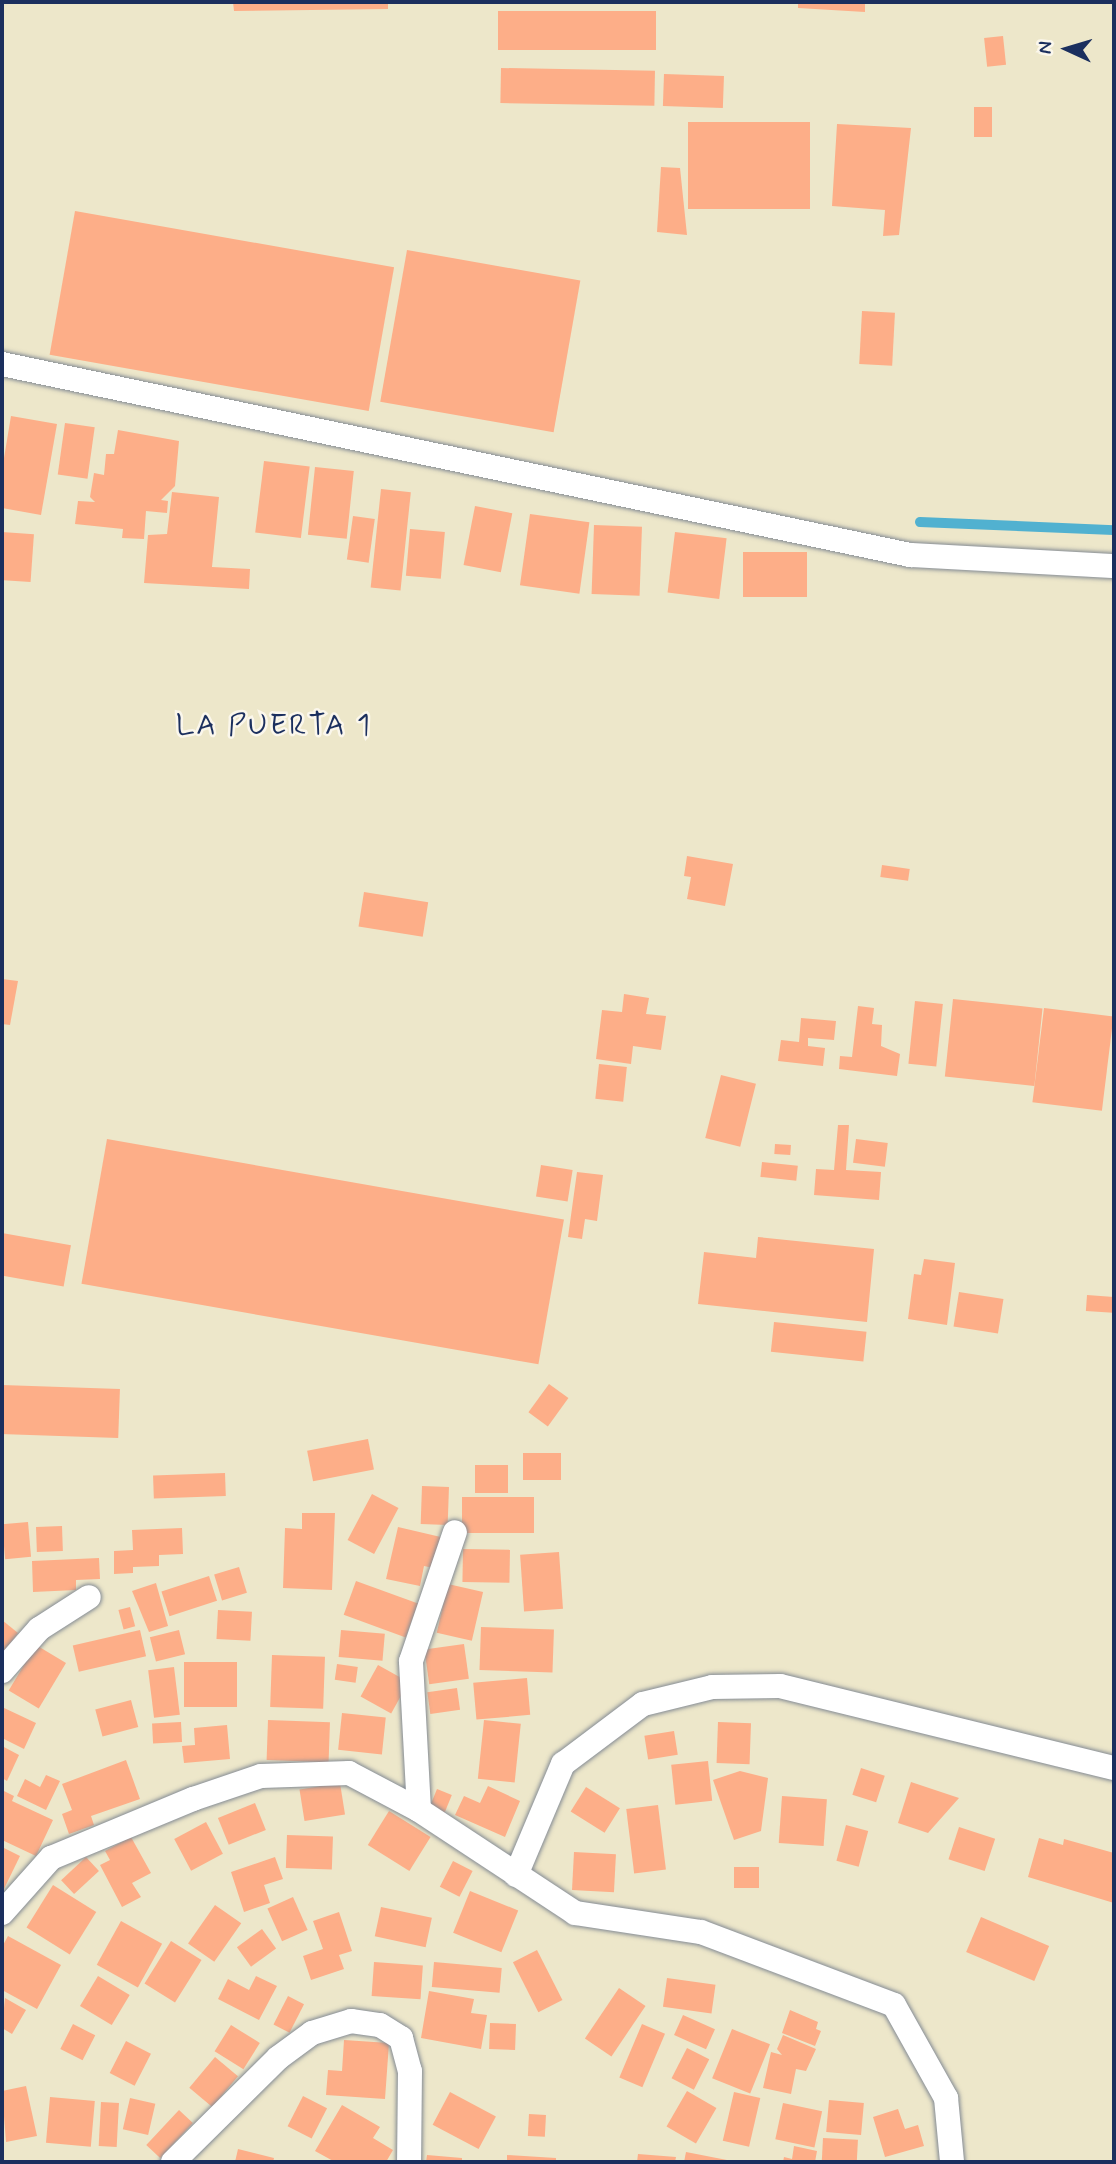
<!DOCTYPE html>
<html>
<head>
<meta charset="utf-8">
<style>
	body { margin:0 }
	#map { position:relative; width:1116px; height:2164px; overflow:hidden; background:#ede7ca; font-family:Mynerve,sans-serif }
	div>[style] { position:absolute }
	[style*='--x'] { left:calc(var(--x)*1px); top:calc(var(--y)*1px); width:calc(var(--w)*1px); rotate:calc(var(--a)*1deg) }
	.stream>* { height:10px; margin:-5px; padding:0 5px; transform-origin:5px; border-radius:5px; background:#51b1d0 }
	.building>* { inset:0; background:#fdae88; transform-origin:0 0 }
	.roads { filter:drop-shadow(0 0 2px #848b94) drop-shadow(0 0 2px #848b94) }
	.minor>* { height:24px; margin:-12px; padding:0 12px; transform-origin:12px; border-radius:12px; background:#fff }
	span { translate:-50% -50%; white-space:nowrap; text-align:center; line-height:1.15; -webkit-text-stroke:5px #fbf7ec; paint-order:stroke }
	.neighbourhood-label { font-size:30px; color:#1b2f5e; letter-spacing:2px }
	.frame { position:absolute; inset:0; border:4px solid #1b2f5e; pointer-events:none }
	.north { position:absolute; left:1032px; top:14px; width:70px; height:70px; -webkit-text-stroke:5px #fbf7ec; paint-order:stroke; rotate:274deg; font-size:19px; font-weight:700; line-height:28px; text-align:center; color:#1b2f5e }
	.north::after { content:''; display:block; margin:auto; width:24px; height:32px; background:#1b2f5e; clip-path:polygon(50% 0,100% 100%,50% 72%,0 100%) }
</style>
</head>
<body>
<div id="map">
	<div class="stream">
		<i style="--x:920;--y:522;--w:194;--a:2.4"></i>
	</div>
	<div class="building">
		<i style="clip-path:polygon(233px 2px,388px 2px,388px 9px,234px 11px)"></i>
		<i style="clip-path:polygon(798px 2px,865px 2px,865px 12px,798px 8px)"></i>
		<i style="left:498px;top:11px;width:158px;height:39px"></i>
		<i style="left:1003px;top:36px;width:29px;height:19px;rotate:84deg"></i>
		<i style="left:501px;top:68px;width:154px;height:35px;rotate:1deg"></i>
		<i style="left:664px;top:74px;width:60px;height:32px;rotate:2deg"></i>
		<i style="left:974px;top:107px;width:18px;height:30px"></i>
		<i style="left:810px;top:122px;width:87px;height:122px;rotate:90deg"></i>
		<i style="clip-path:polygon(837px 124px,911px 128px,899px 235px,883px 236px,885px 210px,832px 206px)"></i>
		<i style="clip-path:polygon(661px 167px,680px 168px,687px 235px,657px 232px)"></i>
		<i style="left:75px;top:211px;width:324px;height:146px;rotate:10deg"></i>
		<i style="left:407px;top:250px;width:176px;height:154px;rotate:10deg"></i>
		<i style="left:862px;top:311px;width:33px;height:53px;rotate:3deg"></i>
		<i style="clip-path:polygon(11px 416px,57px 424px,41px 515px,2px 508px,2px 470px)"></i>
		<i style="left:65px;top:423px;width:30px;height:52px;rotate:8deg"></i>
		<i style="clip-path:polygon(118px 430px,179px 441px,175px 486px,161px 500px,168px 501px,167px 513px,146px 511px,144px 539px,122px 538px,123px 529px,75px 524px,78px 501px,95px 502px,90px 497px,94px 473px,104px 475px,106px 454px,114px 454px)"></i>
		<i style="left:264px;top:461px;width:46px;height:72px;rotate:7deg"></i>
		<i style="left:315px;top:467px;width:39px;height:68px;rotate:6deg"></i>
		<i style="left:381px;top:489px;width:30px;height:99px;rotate:6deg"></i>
		<i style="clip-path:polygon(172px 492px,219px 497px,212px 567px,250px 569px,249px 589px,144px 583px,148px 535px,167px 534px)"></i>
		<i style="left:475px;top:506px;width:38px;height:60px;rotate:11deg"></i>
		<i style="left:530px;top:514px;width:60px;height:72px;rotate:8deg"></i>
		<i style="left:353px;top:516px;width:22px;height:44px;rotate:8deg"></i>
		<i style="left:594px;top:525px;width:48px;height:69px;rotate:2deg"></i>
		<i style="left:410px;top:529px;width:35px;height:47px;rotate:5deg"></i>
		<i style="left:2px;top:532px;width:32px;height:48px;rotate:4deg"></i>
		<i style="left:675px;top:532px;width:52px;height:61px;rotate:7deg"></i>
		<i style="left:743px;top:552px;width:64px;height:45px"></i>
		<i style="clip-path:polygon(687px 856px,733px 864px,725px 906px,687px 899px,691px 877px,684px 876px)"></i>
		<i style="left:882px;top:865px;width:28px;height:12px;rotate:8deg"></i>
		<i style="left:364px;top:892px;width:65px;height:35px;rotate:9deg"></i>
		<i style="clip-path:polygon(2px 979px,18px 981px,10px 1025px,2px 1024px)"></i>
		<i style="clip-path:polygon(624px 994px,649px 998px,646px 1014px,666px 1016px,661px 1050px,633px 1046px,631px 1064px,596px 1059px,602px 1010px,622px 1012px)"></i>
		<i style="left:953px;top:999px;width:90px;height:78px;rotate:6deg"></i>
		<i style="left:915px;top:1001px;width:28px;height:63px;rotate:6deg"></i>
		<i style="clip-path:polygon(858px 1006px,874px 1008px,872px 1024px,882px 1025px,881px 1046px,900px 1054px,897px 1076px,839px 1069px,840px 1056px,852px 1057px)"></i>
		<i style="left:1044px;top:1008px;width:70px;height:95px;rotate:7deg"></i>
		<i style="clip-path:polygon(801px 1018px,836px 1021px,834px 1040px,808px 1038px,808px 1046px,825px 1048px,823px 1066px,778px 1061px,781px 1040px,799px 1042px)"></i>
		<i style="left:599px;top:1064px;width:28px;height:35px;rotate:6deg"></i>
		<i style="left:721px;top:1075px;width:36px;height:65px;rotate:14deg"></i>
		<i style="clip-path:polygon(838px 1125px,849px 1125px,846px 1170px,881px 1172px,879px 1200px,814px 1195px,816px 1169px,834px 1170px)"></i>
		<i style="left:107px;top:1139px;width:464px;height:147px;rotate:10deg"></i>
		<i style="left:856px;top:1139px;width:32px;height:24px;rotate:7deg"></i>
		<i style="left:775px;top:1144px;width:16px;height:10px;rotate:4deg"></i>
		<i style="left:762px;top:1162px;width:36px;height:15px;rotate:6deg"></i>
		<i style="left:541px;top:1165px;width:32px;height:32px;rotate:9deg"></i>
		<i style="clip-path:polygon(577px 1172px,603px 1175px,597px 1221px,585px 1219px,582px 1239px,568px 1237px)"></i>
		<i style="left:2px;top:1233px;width:70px;height:42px;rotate:10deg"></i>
		<i style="clip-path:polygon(758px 1237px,874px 1249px,867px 1322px,698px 1304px,704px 1252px,756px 1258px)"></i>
		<i style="clip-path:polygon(924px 1259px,955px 1263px,947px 1325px,908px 1319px,914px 1274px,921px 1275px)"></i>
		<i style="left:959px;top:1292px;width:45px;height:35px;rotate:9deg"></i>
		<i style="left:1087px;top:1295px;width:27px;height:16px;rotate:4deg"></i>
		<i style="left:774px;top:1322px;width:93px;height:30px;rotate:6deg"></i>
		<i style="left:549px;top:1384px;width:24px;height:35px;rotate:36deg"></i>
		<i style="left:2px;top:1385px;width:118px;height:49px;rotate:2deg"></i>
		<i style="left:368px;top:1439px;width:31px;height:62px;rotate:79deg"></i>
		<i style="left:523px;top:1453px;width:38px;height:27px"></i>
		<i style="left:475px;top:1465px;width:33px;height:28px"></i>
		<i style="left:225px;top:1473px;width:23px;height:72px;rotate:88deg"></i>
		<i style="left:422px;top:1486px;width:27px;height:38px;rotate:2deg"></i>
		<i style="left:372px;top:1494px;width:30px;height:52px;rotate:28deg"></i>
		<i style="left:462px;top:1497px;width:72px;height:36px"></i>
		<i style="clip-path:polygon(302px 1513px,335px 1513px,332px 1590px,283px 1588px,285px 1528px,302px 1529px)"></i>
		<i style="left:28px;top:1522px;width:35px;height:26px;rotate:85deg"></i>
		<i style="left:62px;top:1526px;width:25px;height:26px;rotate:88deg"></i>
		<i style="clip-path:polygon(398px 1527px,445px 1538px,438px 1569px,424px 1566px,420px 1586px,386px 1579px)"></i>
		<i style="clip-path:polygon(182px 1528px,183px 1554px,159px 1555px,159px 1566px,133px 1567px,133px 1573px,114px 1574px,114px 1551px,133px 1550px,132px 1530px)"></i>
		<i style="left:463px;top:1549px;width:47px;height:33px;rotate:1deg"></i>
		<i style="left:559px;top:1552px;width:57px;height:39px;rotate:86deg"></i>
		<i style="clip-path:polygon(99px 1558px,100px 1579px,76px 1580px,76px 1590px,33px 1592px,32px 1561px)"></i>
		<i style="left:239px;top:1567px;width:27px;height:26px;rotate:73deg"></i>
		<i style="left:209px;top:1576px;width:26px;height:50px;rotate:72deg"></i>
		<i style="left:356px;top:1581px;width:66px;height:36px;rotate:20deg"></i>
		<i style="clip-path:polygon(156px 1583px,168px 1626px,149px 1632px,132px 1591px)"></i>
		<i style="left:448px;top:1584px;width:36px;height:50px;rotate:13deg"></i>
		<i style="left:130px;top:1607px;width:20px;height:12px;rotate:75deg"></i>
		<i style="left:218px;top:1610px;width:34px;height:29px;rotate:3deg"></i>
		<i style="clip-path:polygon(2px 1620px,18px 1633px,2px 1654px)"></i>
		<i style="left:481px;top:1627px;width:73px;height:43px;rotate:2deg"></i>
		<i style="left:140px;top:1630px;width:27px;height:69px;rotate:77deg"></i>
		<i style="left:179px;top:1630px;width:25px;height:30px;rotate:76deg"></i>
		<i style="left:341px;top:1630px;width:44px;height:27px;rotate:5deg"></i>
		<i style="left:464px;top:1644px;width:35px;height:40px;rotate:82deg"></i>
		<i style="left:36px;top:1645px;width:35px;height:53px;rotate:31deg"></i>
		<i style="left:272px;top:1655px;width:53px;height:52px;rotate:2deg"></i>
		<i style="left:237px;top:1662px;width:45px;height:53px;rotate:90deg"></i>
		<i style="left:337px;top:1664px;width:21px;height:16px;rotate:8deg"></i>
		<i style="left:378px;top:1665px;width:35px;height:36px;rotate:29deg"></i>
		<i style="left:174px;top:1667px;width:48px;height:26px;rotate:83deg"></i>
		<i style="left:527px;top:1678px;width:37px;height:54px;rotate:85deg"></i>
		<i style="left:457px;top:1688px;width:22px;height:30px;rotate:82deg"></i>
		<i style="left:131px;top:1700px;width:28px;height:37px;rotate:75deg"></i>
		<i style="clip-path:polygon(2px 1707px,36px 1723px,24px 1749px,2px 1738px)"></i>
		<i style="left:342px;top:1713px;width:44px;height:37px;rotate:6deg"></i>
		<i style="left:268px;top:1720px;width:62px;height:40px;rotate:2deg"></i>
		<i style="left:484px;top:1720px;width:37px;height:59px;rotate:6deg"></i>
		<i style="left:181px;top:1722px;width:20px;height:29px;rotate:87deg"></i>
		<i style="left:718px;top:1722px;width:33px;height:41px;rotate:2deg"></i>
		<i style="clip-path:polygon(227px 1725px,230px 1759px,184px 1763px,182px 1746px,195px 1745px,194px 1728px)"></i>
		<i style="left:674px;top:1731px;width:24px;height:30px;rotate:81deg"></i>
		<i style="clip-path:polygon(2px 1746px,19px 1755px,7px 1781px,2px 1778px)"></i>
		<i style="clip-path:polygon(126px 1760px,140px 1799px,91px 1816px,94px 1825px,69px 1834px,62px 1814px,72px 1810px,62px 1784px)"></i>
		<i style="left:708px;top:1761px;width:40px;height:37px;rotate:84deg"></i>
		<i style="left:861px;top:1768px;width:25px;height:28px;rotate:18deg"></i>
		<i style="clip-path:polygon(740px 1771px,768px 1778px,761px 1831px,734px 1840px,713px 1780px)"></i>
		<i style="clip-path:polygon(46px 1775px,60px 1781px,46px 1810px,17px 1796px,25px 1779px,40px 1787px)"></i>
		<i style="clip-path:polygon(911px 1782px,959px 1798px,928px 1833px,898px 1823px)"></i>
		<i style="left:340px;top:1783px;width:32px;height:41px;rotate:81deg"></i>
		<i style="clip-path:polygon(488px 1786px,520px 1801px,505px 1837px,455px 1815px,464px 1796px,480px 1803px)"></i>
		<i style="left:586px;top:1787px;width:40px;height:29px;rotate:32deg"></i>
		<i style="left:437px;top:1789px;width:16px;height:19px;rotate:22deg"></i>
		<i style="clip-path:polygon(2px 1790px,14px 1796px,12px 1801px,53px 1820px,36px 1856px,2px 1840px)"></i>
		<i style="left:782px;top:1796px;width:45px;height:47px;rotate:4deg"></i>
		<i style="left:255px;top:1803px;width:29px;height:40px;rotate:68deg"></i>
		<i style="left:658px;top:1805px;width:65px;height:32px;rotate:83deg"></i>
		<i style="left:389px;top:1811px;width:49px;height:40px;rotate:32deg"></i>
		<i style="left:206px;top:1822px;width:36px;height:36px;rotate:62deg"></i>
		<i style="left:846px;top:1825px;width:23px;height:37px;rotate:15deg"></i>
		<i style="left:959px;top:1827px;width:38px;height:34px;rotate:18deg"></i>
		<i style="left:287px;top:1835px;width:46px;height:33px;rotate:2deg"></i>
		<i style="clip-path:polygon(131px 1837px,151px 1873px,132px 1883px,141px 1897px,122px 1907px,100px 1865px,110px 1860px,105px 1851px)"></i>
		<i style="clip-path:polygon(1039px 1838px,1063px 1845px,1064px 1839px,1114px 1853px,1114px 1903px,1028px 1877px)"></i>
		<i style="clip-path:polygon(2px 1847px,20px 1856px,2px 1893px)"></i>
		<i style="left:574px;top:1852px;width:42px;height:38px;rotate:3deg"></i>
		<i style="left:86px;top:1857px;width:19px;height:34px;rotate:47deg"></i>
		<i style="clip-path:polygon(275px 1857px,283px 1879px,264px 1885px,270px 1903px,244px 1912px,231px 1872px)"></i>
		<i style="left:453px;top:1861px;width:22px;height:29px;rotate:27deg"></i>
		<i style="left:759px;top:1867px;width:21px;height:25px;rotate:90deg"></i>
		<i style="left:53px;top:1885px;width:51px;height:50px;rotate:32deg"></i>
		<i style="left:470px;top:1891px;width:52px;height:45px;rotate:22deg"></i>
		<i style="left:293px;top:1897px;width:36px;height:28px;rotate:66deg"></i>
		<i style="left:215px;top:1905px;width:32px;height:47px;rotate:35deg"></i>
		<i style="left:381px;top:1907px;width:52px;height:30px;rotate:12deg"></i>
		<i style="clip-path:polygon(339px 1912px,352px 1951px,339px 1955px,344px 1969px,311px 1980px,303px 1956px,323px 1949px,313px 1921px)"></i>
		<i style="left:981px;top:1917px;width:74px;height:38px;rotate:23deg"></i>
		<i style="left:121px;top:1921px;width:47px;height:50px;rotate:29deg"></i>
		<i style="left:262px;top:1929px;width:24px;height:31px;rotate:54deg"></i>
		<i style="clip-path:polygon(8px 1936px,61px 1965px,37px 2009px,2px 1990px,2px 1947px)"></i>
		<i style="left:171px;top:1941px;width:36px;height:50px;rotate:32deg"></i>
		<i style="left:537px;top:1950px;width:56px;height:27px;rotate:63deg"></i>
		<i style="left:374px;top:1962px;width:49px;height:34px;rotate:4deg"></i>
		<i style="left:434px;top:1962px;width:68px;height:25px;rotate:5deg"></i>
		<i style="left:98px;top:1976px;width:37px;height:35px;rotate:31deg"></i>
		<i style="clip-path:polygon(256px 1976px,277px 1986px,259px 2020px,218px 1999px,228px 1979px,249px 1990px)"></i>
		<i style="left:667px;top:1978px;width:49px;height:29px;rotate:8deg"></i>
		<i style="left:619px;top:1988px;width:32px;height:61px;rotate:34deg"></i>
		<i style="clip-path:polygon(429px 1991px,474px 1999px,471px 2013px,487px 2015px,481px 2049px,421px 2038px)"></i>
		<i style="left:288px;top:1996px;width:18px;height:32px;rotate:27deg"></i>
		<i style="clip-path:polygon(5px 1998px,26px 2010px,12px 2034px,2px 2028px)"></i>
		<i style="clip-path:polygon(790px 2010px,818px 2022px,816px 2029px,821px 2031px,815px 2046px,782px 2033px)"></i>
		<i style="left:683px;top:2015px;width:35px;height:22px;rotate:24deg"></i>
		<i style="left:490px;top:2023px;width:26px;height:26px;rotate:2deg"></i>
		<i style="left:73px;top:2024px;width:25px;height:28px;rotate:27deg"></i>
		<i style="left:642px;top:2024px;width:25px;height:58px;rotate:23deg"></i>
		<i style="left:231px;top:2025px;width:34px;height:31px;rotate:32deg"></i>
		<i style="left:732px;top:2029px;width:41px;height:53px;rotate:22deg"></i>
		<i style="clip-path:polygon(783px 2035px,816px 2049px,806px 2071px,796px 2069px,791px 2094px,763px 2088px,771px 2052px,782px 2055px,777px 2049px)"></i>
		<i style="clip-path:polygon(344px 2040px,389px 2043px,385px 2099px,326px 2095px,328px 2070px,342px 2071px)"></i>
		<i style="left:126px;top:2041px;width:28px;height:36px;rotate:27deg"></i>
		<i style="left:687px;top:2048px;width:25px;height:34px;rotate:27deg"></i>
		<i style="left:215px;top:2057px;width:30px;height:40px;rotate:40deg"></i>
		<i style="clip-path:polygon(26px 2086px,37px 2136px,6px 2142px,2px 2091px)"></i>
		<i style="left:687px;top:2091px;width:34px;height:41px;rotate:30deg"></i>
		<i style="left:450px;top:2092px;width:52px;height:37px;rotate:28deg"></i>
		<i style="left:734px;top:2092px;width:27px;height:50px;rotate:13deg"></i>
		<i style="left:303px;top:2096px;width:27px;height:34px;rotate:27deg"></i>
		<i style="left:50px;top:2097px;width:45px;height:46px;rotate:5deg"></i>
		<i style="left:130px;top:2098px;width:26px;height:32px;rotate:13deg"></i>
		<i style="left:829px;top:2100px;width:35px;height:32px;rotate:5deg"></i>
		<i style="left:101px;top:2102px;width:18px;height:44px;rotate:3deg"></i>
		<i style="left:783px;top:2103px;width:40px;height:37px;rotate:12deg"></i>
		<i style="clip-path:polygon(342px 2105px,380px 2127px,373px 2138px,393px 2150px,386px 2162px,335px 2162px,315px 2151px)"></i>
		<i style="clip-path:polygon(898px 2109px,905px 2129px,918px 2125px,924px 2146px,885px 2157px,873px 2117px)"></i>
		<i style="left:179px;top:2110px;width:19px;height:48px;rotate:43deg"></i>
		<i style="left:529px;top:2114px;width:17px;height:22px;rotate:3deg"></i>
		<i style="left:823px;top:2138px;width:35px;height:24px;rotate:3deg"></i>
		<i style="clip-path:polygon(794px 2146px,817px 2151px,815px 2162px,783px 2162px,784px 2157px,792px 2159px)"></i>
		<i style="clip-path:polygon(238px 2149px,274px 2158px,273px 2162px,235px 2162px)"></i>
		<i style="clip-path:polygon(686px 2152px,732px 2161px,732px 2162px,684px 2162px)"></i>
		<i style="clip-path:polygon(638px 2154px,676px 2157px,675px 2162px,637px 2162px)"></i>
		<i style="clip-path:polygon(427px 2155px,462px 2158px,462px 2162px,426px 2162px)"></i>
		<i style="clip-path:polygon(507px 2155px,556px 2158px,556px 2162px,507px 2162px)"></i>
	</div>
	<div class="roads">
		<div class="minor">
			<i style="--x:2;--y:364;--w:928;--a:11.88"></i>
			<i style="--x:910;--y:555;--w:204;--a:3.1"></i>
			<i style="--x:2;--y:1671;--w:56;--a:-48.6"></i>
			<i style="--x:39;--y:1629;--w:59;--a:-32.6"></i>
			<i style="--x:419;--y:1810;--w:149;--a:-93.1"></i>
			<i style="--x:411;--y:1661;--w:136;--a:-71.2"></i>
			<i style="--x:516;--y:1875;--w:121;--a:-67.1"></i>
			<i style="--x:563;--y:1764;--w:100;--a:-36.9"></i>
			<i style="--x:643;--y:1704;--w:71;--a:-13.8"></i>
			<i style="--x:712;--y:1687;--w:68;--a:-0.8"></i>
			<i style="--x:780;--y:1686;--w:344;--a:13.8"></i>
			<i style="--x:2;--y:1913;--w:74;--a:-48.3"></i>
			<i style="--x:51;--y:1858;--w:154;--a:-22.6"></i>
			<i style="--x:193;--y:1799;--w:72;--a:-18.7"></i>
			<i style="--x:261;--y:1776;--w:88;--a:-2"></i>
			<i style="--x:349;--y:1773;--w:79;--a:27.9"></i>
			<i style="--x:419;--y:1810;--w:187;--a:33.4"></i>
			<i style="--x:575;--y:1913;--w:127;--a:8.6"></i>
			<i style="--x:701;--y:1932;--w:206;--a:20.7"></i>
			<i style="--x:894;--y:2005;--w:107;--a:60.8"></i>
			<i style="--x:946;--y:2098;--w:64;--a:84.6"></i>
			<i style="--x:173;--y:2162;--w:148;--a:-44.7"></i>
			<i style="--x:278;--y:2058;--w:42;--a:-36.3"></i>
			<i style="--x:312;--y:2033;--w:41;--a:-17.1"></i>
			<i style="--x:351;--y:2021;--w:29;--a:8"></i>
			<i style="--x:380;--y:2025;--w:25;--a:32"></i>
			<i style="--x:401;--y:2038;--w:34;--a:75"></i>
			<i style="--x:410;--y:2071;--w:91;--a:90.6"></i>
		</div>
	</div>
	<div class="neighbourhood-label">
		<span style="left:274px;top:726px">LA PUERTA 1</span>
	</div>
	<div class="frame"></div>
	<div class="north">N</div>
</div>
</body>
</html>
